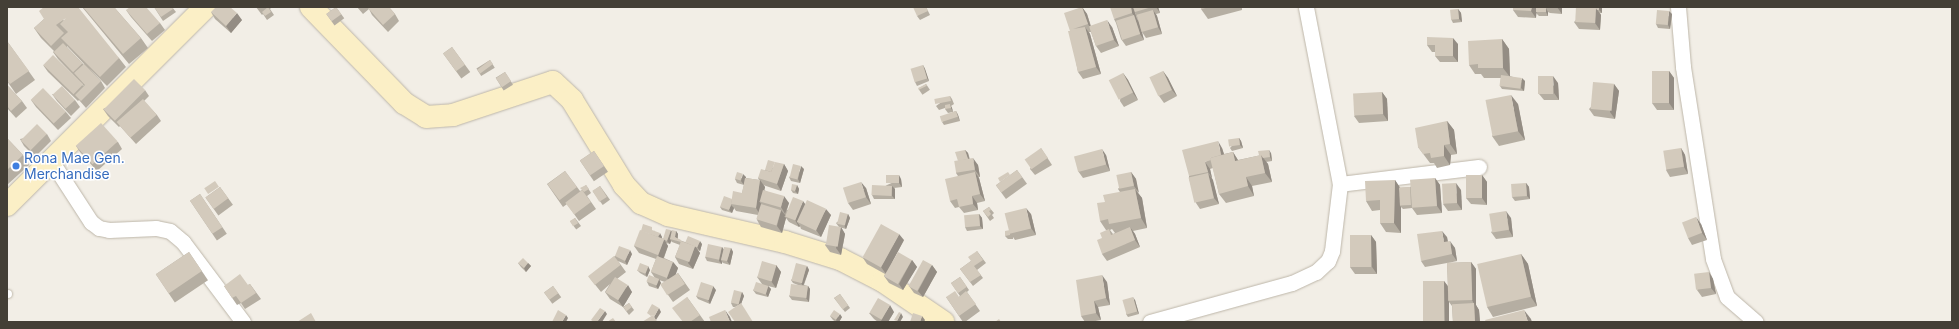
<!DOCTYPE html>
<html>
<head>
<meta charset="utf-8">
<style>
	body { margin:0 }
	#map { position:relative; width:1959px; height:329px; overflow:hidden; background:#f2eee6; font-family:Inter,sans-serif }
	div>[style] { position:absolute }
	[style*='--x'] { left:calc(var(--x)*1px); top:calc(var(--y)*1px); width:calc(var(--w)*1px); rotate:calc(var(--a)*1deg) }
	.roads { filter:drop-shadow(0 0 1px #bdb6a9) drop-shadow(0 0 1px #bdb6a9) }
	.lane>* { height:8px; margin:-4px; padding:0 4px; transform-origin:4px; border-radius:4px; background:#fff }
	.street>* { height:15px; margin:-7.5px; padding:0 7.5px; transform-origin:7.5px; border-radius:7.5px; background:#fff }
	.secondary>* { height:22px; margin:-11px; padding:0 11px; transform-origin:11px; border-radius:11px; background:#fbefc6 }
	.wall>* { inset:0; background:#b5aea2; transform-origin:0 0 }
	.shaded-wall>* { inset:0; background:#948d84 }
	.building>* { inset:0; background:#d3cabc; transform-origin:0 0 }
	.dots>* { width:11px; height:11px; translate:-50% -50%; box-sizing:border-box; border:2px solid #fff; border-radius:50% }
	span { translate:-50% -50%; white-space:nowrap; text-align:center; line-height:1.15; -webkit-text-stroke:3px #fff; paint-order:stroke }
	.shop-label { font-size:14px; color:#366cbe }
	.left { translate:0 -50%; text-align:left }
	.frame { position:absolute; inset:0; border:8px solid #443f36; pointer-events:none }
</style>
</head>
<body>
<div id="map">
	<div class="roads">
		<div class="lane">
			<i style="--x:7;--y:294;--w:1;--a:0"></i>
		</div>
		<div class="street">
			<i style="--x:1678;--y:7;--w:60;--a:85.2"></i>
			<i style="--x:1683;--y:67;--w:194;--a:81.1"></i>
			<i style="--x:1713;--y:259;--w:40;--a:69.8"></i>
			<i style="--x:1727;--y:297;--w:38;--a:41"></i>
			<i style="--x:52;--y:162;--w:72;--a:57"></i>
			<i style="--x:91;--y:222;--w:10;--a:37"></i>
			<i style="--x:99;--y:228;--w:10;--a:11"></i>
			<i style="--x:109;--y:230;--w:47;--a:-2.4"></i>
			<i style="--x:156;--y:228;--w:14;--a:12"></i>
			<i style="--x:170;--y:231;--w:17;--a:40"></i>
			<i style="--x:183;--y:242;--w:100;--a:53.1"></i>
			<i style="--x:1340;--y:184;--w:140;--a:-7"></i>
			<i style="--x:1150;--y:322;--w:147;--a:-15.4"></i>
			<i style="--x:1292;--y:283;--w:26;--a:-25"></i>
			<i style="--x:1316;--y:272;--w:16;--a:-43"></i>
			<i style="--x:1328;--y:261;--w:11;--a:-68"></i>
			<i style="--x:1332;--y:251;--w:67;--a:-83.2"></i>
			<i style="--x:1340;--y:184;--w:180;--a:-100.9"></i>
		</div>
		<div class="secondary">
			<i style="--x:311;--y:7;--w:134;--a:45.9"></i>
			<i style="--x:404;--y:103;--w:26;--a:32"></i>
			<i style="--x:426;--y:117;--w:27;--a:-4"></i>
			<i style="--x:453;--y:115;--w:105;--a:-18.3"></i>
			<i style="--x:553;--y:82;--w:26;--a:43"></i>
			<i style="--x:572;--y:100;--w:100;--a:58.5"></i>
			<i style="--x:624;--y:185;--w:25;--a:47"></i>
			<i style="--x:641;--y:203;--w:30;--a:24"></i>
			<i style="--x:668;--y:215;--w:120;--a:13"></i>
			<i style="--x:785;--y:242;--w:58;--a:17.2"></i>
			<i style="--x:840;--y:259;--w:48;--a:27.1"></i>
			<i style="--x:883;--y:281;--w:73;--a:34.3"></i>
			<i style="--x:7;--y:205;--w:281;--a:-44.9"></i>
		</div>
	</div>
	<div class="wall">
		<i style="clip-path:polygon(evenodd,44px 7px,119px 58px,126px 67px,107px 86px,89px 68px,101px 81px,105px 88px,86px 108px,79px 100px,78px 101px,48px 72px,43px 65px,84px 86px,58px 59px,53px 52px,54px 51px,41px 38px,34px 28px,44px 19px,44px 7px,67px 46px,84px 64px,84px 65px,67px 47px,67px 46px)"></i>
		<i style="clip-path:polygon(82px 7px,114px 7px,141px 38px,148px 48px,129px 64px,87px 13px)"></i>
		<i style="clip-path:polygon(154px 7px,172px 7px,176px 12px,163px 21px)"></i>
		<i style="clip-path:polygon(256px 7px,272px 7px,270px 9px,274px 15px,267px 20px,263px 14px,262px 15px)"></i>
		<i style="left:336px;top:7px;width:14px;height:12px;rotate:54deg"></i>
		<i style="clip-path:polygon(357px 7px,389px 7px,395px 14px,399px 21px,388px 32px,372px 15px,369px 9px,363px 14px)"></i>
		<i style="clip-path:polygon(926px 7px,930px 15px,920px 20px,917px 16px)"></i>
		<i style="clip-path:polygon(1082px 7px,1087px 14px,1091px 26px,1112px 27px,1119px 46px,1101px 53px,1096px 46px,1091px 32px,1089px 32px,1090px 34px,1101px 74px,1083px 79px,1078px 72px,1070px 31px)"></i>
		<i style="clip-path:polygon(1133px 7px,1137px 19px,1138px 21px,1133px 7px,1158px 7px,1160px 13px,1156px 14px,1157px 16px,1162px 34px,1146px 38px,1142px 32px,1144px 40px,1126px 46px,1121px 39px,1116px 23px,1114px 19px)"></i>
		<i style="clip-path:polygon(1201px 7px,1242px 7px,1242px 10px,1208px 19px,1201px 9px)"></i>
		<i style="clip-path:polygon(1513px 7px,1562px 7px,1562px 14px,1550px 13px,1548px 12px,1548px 16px,1539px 16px,1536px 13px,1536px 18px,1518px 17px,1513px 10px)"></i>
		<i style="clip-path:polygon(1589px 7px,1602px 7px,1602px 13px,1600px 13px,1601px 15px,1600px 30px,1579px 29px,1574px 22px)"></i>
		<i style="clip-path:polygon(1458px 9px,1461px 13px,1462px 22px,1453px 23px,1451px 19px)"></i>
		<i style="clip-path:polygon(126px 10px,160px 23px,165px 30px,152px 41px,131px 17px)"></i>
		<i style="clip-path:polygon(211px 12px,242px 20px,231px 33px,215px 19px)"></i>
		<i style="clip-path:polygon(1672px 14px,1670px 29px,1658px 28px,1656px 24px)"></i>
		<i style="clip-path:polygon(1502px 39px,1509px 49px,1510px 76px,1525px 81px,1524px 91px,1502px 89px,1500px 86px,1501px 78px,1484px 78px,1481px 74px,1475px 74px,1469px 65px)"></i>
		<i style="clip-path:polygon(7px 41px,35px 80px,16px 94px,7px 81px)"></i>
		<i style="clip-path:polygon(1458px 44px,1458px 62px,1440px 62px,1435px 56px,1435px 52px,1432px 52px,1427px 45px)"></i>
		<i style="left:452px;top:47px;width:31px;height:11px;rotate:54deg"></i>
		<i style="left:490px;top:60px;width:9px;height:16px;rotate:58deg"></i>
		<i style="clip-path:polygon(923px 65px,925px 69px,929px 81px,917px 86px,915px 82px)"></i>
		<i style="clip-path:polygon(1163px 71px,1168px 78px,1177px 96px,1164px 103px,1159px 96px)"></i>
		<i style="clip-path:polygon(1669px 71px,1674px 78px,1674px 110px,1657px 110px,1652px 103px)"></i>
		<i style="left:505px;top:72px;width:15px;height:11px;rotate:58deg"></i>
		<i style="clip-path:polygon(1123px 73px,1128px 80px,1138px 100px,1124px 107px,1120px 101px)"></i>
		<i style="clip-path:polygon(1558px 83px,1559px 100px,1544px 100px,1539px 94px)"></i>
		<i style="left:926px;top:84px;width:7px;height:9px;rotate:56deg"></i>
		<i style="clip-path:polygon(1614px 84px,1619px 91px,1615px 119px,1594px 116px,1589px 109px)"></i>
		<i style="clip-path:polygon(7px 85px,22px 101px,27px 108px,16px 118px,7px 108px)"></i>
		<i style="clip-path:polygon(145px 90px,149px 96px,144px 101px,157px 115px,161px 121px,136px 144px,120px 126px,119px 127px,108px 116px,103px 109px)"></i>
		<i style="clip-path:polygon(1382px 92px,1387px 99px,1388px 121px,1359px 123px,1354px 116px)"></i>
		<i style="clip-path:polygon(52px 94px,75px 100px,80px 107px,71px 116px,57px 101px)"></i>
		<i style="clip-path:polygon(950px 96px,952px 99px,954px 104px,951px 106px,952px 108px,953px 112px,956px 111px,958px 115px,960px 121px,944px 125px,942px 122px,953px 112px,948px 113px,945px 109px,945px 108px,939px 110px,936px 106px)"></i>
		<i style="clip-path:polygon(31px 100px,66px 112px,71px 118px,58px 130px,36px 107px)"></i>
		<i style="clip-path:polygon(1518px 104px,1525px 140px,1499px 146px,1492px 136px)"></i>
		<i style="clip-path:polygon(1447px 121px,1454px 130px,1457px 154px,1451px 155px,1450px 165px,1437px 168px,1434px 163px,1430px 163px,1418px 147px)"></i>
		<i style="clip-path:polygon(47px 134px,51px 141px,35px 157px,24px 146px,20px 139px)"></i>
		<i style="clip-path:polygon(7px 138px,23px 155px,29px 165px,7px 185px)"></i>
		<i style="clip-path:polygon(1239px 138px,1241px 141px,1243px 148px,1232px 151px,1230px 148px)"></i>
		<i style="clip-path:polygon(118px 142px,122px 149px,97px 171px,80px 152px,76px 146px)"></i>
		<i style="clip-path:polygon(1041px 148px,1052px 165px,1035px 175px,1030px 169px)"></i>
		<i style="clip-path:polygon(1222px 148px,1224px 154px,1233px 152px,1238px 160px,1271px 153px,1272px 161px,1266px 162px,1268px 164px,1272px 182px,1252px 186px,1254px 196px,1226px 203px,1219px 194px,1213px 168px,1210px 169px,1212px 178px,1219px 204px,1200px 209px,1196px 203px,1189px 178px,1189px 176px)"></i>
		<i style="clip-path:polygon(1681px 148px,1685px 155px,1688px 174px,1670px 177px,1666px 170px)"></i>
		<i style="clip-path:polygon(965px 150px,968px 153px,970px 159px,978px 165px,980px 177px,978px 177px,979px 178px,985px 201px,977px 203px,978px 210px,964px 213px,959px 207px,955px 208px,950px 201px,958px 176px,956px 173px,958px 161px)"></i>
		<i style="left:594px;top:151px;width:25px;height:17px;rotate:56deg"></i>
		<i style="clip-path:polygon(1106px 155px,1110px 171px,1083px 178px,1078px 171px)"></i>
		<i style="clip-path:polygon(784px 164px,788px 171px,781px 191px,763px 185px,765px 187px,764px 190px,789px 203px,787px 210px,805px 204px,831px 215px,821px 237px,801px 229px,800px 226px,799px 227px,789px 222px,786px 218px,782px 233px,761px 227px,757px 220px,758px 215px,736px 211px,734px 208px,732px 213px,722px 210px,720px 207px,742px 193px,744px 185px,737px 183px,735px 179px,746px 177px,746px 178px,759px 180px,758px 178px,765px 170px)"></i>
		<i style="clip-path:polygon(804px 169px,800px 183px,791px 181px,789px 177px)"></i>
		<i style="left:1017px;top:170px;width:17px;height:26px;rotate:54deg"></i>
		<i style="clip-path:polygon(565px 171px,580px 191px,582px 190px,586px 185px,591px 193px,587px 196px,596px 209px,579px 221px,567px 204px,563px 207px,547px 184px)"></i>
		<i style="clip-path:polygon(evenodd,1131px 172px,1136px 179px,1138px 193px,1142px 198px,1147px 228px,1133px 231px,1135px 234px,1140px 247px,1107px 261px,1102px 254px,1102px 238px,1108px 230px,1106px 230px,1100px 221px,1105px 202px,1120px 192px,1118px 189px,1131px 172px,1112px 229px,1115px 233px,1113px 234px,1110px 230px,1112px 229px)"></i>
		<i style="clip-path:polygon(1482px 175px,1487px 182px,1487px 205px,1471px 204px,1466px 198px)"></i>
		<i style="clip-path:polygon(1435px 178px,1440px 185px,1442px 213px,1417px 215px,1412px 208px,1403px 209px,1401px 207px,1401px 233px,1386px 232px,1380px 223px,1380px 210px,1372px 211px,1366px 201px,1395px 180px,1400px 188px,1410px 187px)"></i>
		<i style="clip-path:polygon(901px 179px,902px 187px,894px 188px,895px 189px,895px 199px,874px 199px,872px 195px,887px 185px)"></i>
		<i style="clip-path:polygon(1526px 183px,1529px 187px,1530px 199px,1515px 201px,1512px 197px)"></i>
		<i style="clip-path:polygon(797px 185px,799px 189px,798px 194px,793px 193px,791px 190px)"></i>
		<i style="left:600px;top:186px;width:17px;height:9px;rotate:54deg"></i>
		<i style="left:220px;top:187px;width:22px;height:18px;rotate:54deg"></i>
		<i style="clip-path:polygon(866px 188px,871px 204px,853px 210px,848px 203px)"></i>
		<i style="clip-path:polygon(1461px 190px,1462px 210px,1448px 211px,1443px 204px)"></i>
		<i style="left:200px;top:194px;width:48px;height:12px;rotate:56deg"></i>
		<i style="clip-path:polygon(989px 207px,994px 213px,992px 215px,994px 218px,990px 221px,983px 211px)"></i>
		<i style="clip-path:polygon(848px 214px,850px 218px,846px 229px,839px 227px,836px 223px)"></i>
		<i style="clip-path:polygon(979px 214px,982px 218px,983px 229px,967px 231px,965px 227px)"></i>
		<i style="clip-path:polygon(1031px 214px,1036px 235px,1015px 240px,1013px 237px,1013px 239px,1008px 239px,1005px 236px,1010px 230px)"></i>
		<i style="left:575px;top:218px;width:10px;height:6px;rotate:53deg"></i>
		<i style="clip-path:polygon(1511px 218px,1513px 237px,1496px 239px,1491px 232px)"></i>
		<i style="clip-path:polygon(1701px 224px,1707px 240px,1692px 245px,1688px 238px)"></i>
		<i style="clip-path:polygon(841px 227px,845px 234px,841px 255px,830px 252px,825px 245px)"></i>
		<i style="clip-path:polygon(655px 230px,654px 231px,662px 237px,662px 238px,663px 239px,671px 230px,671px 231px,676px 231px,678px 234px,678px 239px,682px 241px,685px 242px,702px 244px,700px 251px,698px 250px,700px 253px,693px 269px,679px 264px,675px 257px,680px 245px,672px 242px,671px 241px,670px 244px,666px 243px,668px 246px,664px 258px,673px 262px,678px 268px,675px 275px,678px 273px,690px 290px,673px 302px,661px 285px,665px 282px,659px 280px,661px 283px,658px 289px,649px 286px,647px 282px,655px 278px,651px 272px,656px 259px,639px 253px,634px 246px)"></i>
		<i style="clip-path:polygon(1371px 235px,1376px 242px,1377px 274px,1355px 274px,1350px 267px)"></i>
		<i style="clip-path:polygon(1447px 237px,1448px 242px,1455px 248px,1457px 261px,1448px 263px,1471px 262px,1476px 269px,1476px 305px,1479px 310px,1480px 322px,1453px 322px,1452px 306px,1449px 302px,1449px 322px,1424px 322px,1444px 281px,1448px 286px,1447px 263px,1425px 267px,1421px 261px)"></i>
		<i style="clip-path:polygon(904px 240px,892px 262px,912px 260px,917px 267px,903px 290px,889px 283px,884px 276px,885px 274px,867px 264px,863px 258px)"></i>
		<i style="clip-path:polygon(722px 247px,723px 249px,731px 248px,733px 252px,730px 265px,723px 263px,722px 262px,722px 264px,707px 261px,705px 257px)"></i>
		<i style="clip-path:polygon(977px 251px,986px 263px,977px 270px,983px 278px,973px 286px,960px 269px,971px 261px)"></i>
		<i style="left:189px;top:252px;width:34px;height:40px;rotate:56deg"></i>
		<i style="clip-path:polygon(632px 254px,627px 265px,618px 261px,626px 272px,617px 279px,632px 292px,623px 307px,610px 299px,605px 292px,610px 284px,601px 292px,589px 277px,615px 256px)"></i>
		<i style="clip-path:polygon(1521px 254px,1528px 264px,1537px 306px,1493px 317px,1487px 307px)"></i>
		<i style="clip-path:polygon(518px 263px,528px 263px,531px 266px,526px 272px,521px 267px)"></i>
		<i style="clip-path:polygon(776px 265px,781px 272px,776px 288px,768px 286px,771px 289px,768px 297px,756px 294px,753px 290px,762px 284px,757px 277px)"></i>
		<i style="clip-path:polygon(932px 265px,937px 272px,923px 297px,914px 293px,909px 286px)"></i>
		<i style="clip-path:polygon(807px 266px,809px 270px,804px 285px,808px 286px,810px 289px,809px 302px,792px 300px,789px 296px,798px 285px,793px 283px,791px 280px)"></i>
		<i style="clip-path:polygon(637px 270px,650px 270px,647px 277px,640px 273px)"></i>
		<i style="clip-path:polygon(1709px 272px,1713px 279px,1716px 294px,1702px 297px,1697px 290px)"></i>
		<i style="clip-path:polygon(960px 277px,969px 290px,967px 292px,980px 311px,965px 322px,963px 322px,946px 297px,959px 297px,960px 296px,951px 283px)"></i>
		<i style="clip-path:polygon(1107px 282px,1110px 305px,1098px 307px,1101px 320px,1090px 322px,1085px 322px,1081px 316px)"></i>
		<i style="clip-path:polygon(250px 284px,261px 299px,245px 309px,241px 303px,237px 305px,224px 286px,248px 285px)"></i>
		<i style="left:553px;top:286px;width:14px;height:11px;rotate:54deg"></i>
		<i style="clip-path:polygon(716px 290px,710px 304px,698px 299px,696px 296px)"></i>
		<i style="clip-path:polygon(742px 292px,744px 296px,741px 304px,735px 307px,733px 307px,731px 303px)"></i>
		<i style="clip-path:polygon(840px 294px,850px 308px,845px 312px,834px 298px)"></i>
		<i style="clip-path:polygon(687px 297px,705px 322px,683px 322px)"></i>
		<i style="clip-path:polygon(1135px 300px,1139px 314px,1128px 317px,1126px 314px)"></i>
		<i style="clip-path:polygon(629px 303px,634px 310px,629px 315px,623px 307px)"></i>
		<i style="clip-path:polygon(894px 312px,888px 322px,878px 322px,874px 319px,869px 313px)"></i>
		<i style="clip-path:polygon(830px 316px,842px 317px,839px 322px,836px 322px,833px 320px)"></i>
	</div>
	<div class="shaded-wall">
		<i style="clip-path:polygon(1082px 7px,1087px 14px,1092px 31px,1088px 24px)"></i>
		<i style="clip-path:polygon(1131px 7px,1133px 7px,1137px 19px,1139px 22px,1144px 40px,1140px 34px,1134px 16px,1132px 13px)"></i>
		<i style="clip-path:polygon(1156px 7px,1158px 7px,1160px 13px)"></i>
		<i style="clip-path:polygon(1532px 7px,1537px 7px,1536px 18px,1531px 11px)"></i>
		<i style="clip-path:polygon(1557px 7px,1562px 7px,1562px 14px)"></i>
		<i style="clip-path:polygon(1599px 7px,1602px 7px,1602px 13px,1599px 10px)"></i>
		<i style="clip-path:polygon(1546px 8px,1548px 12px,1548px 16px,1546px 12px)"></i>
		<i style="clip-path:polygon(1596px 8px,1601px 15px,1600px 30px,1595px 23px)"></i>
		<i style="clip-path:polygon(1458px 9px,1461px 13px,1462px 22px,1459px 19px)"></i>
		<i style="clip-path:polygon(1153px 10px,1157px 16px,1162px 34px,1158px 27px)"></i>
		<i style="clip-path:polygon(1669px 11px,1672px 14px,1670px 29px,1668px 25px)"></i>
		<i style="clip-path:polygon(237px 13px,242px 20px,231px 33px,226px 26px)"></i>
		<i style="clip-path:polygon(1107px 20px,1112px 27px,1119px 46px,1114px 40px)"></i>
		<i style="clip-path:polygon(1085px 27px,1090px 34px,1101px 74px,1096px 67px)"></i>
		<i style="clip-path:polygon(1453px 38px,1458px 44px,1458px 62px,1453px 56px)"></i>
		<i style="clip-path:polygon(1502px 39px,1509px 49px,1510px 77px,1503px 68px)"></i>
		<i style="clip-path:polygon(923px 65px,925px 69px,929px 81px,927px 78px)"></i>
		<i style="clip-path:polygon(1163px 71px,1168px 78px,1177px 96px,1172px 90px)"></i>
		<i style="clip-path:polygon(1669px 71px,1674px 78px,1674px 110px,1669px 103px)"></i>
		<i style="clip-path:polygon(1123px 73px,1128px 80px,1138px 100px,1133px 93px)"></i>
		<i style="clip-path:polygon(1553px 76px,1558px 83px,1559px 100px,1554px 93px)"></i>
		<i style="clip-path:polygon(1522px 78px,1525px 81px,1524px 91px,1521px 88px)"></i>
		<i style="clip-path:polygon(1614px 84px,1619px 91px,1615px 119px,1610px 112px)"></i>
		<i style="clip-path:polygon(1382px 92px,1387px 99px,1388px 121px,1383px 114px)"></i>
		<i style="clip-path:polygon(1511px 95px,1518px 104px,1525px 140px,1518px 131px)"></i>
		<i style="clip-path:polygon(950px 104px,952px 108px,953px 112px,951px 108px)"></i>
		<i style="clip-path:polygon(956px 111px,958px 115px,960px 121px,958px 117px)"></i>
		<i style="clip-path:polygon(1447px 121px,1454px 130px,1457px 154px,1450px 144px)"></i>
		<i style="clip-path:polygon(1239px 138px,1241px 141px,1243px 148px,1240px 145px)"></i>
		<i style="clip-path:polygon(1218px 141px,1222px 148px,1227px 164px,1222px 157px)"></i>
		<i style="clip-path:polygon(1444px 145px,1451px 155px,1450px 165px,1444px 156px)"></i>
		<i style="clip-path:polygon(1681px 148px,1685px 155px,1688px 174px,1684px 167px)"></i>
		<i style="clip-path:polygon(1102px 149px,1106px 155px,1110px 171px,1106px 164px)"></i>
		<i style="clip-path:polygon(965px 150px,968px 153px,970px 163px,968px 159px)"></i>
		<i style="clip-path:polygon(1269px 150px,1271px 153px,1272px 161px,1270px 157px)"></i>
		<i style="clip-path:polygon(1233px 152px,1239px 162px,1235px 161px)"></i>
		<i style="clip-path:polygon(1261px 155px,1268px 164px,1272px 182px,1265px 173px)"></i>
		<i style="clip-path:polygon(973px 158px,978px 165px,980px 177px,975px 170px)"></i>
		<i style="clip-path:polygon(1205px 162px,1210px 169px,1212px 178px,1208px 172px)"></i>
		<i style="clip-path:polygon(784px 164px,788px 171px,781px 191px,777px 184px)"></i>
		<i style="clip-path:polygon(801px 166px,804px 169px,800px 183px,798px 179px)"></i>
		<i style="clip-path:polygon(975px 172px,979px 178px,985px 201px,980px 194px)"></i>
		<i style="clip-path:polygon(1131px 172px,1136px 179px,1139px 193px,1134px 186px)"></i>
		<i style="clip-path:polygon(1208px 173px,1213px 180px,1219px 204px,1214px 198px)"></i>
		<i style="clip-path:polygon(743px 174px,746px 177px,744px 185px,741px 181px)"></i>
		<i style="clip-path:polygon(899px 175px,901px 179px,902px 187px,899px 183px)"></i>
		<i style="clip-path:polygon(1482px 175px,1487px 182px,1487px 205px,1482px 198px)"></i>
		<i style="clip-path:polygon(1246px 177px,1252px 186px,1254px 196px,1248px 186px)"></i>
		<i style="clip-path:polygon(1435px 178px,1440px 185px,1442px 213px,1437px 206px)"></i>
		<i style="clip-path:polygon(760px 180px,765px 187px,762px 202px,759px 201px,762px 205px,760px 215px,756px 208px)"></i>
		<i style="clip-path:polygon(1395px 180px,1401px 189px,1400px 206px,1401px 207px,1401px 233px,1394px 223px)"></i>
		<i style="clip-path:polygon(861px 182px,866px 188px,871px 204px,866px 197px)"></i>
		<i style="clip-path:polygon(1456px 183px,1461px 190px,1462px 210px,1457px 203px)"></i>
		<i style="clip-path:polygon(1526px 183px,1529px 187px,1530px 199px,1527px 196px)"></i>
		<i style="clip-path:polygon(797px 185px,799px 189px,798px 194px,795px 191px)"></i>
		<i style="clip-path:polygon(892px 186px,895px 189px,895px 199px,892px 196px)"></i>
		<i style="clip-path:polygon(1135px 189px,1142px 198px,1147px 228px,1141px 218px)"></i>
		<i style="clip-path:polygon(784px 196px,789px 203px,785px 214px,781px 207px)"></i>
		<i style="clip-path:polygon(972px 196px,977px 203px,978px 210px,973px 204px)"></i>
		<i style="clip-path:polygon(803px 201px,808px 208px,797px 222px,800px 226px,799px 227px,795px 220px)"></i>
		<i style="clip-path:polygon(731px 205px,734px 208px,732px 213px,729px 210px)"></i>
		<i style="clip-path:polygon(1026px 208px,1031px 214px,1036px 235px,1031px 228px)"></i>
		<i style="clip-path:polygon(826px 209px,831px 215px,821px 237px,816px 230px)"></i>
		<i style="clip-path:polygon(781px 210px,786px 216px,784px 216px,786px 218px,782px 233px,777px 226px)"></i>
		<i style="clip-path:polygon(1506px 211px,1511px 218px,1513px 237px,1509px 230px)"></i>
		<i style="clip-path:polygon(848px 214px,850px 218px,846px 229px,844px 225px)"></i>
		<i style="clip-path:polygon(979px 214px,982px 218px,983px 229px,980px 226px)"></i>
		<i style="clip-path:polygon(1696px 217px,1701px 224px,1707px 240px,1702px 233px)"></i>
		<i style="clip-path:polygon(841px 227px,845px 234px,841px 255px,836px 248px)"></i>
		<i style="clip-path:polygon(1130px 227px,1135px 234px,1140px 247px,1135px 240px)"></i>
		<i style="clip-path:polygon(671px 230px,673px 234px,670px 239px,671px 241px,670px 244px,667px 241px)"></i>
		<i style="clip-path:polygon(676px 231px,678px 234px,677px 241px,675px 237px)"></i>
		<i style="clip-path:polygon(1442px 231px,1447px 237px,1449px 249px,1444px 242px)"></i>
		<i style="clip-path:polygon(660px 233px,662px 237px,660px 241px,658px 238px)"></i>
		<i style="clip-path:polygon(899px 234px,904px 240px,886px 274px,881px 267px)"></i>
		<i style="clip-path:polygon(1371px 235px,1376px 242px,1377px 274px,1372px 267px)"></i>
		<i style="clip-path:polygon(664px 239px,668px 246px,662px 262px,658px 255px)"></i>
		<i style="clip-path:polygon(700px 241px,702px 244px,700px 251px,697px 247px)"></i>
		<i style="clip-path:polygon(1450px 241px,1455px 248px,1457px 261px,1452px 254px)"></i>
		<i style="clip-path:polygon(695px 246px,700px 253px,693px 269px,688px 263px)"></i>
		<i style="clip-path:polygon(722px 247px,724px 250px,721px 260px,722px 262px,722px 264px,719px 261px)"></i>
		<i style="clip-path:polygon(731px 248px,733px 252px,730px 265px,727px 261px)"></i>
		<i style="clip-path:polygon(630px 250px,632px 254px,627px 265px,625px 261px)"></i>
		<i style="clip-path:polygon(1521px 254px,1528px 264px,1537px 306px,1531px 297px)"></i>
		<i style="clip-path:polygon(912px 260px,917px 267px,903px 290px,899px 284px)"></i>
		<i style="clip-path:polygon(673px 262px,678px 268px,672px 285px,667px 278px)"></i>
		<i style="clip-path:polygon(1471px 262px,1476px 269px,1476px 305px,1479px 310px,1480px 322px,1475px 322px,1474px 304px,1472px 300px)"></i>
		<i style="clip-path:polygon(528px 263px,531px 266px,526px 272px,524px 268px)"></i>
		<i style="clip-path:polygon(776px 265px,781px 272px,776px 288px,771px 281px)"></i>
		<i style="clip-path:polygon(932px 265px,937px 272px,923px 297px,918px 291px)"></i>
		<i style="clip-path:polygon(648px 266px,650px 270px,647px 277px,645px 273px)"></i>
		<i style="clip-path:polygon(807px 266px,809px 270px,803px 286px,801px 283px)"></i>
		<i style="clip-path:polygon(1709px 272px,1713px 279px,1716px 294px,1711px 288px)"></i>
		<i style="clip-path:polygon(1102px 275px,1107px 282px,1110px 305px,1106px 298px)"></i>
		<i style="clip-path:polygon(659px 279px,661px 283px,658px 289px,656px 286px)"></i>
		<i style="clip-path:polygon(1444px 281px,1449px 288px,1448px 300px,1449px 302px,1449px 322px,1445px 322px)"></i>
		<i style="clip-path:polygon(628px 285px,632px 292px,623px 307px,618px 300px)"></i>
		<i style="clip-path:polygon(713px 286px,716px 290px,710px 304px,708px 300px)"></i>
		<i style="clip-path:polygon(768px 286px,771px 289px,768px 297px,766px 294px)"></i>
		<i style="clip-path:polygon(808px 286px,810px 289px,809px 302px,806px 298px)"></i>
		<i style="clip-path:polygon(742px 292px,744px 296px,741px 304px,738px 305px)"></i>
		<i style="clip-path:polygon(1133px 297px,1135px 300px,1139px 314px,1137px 311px)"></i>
		<i style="clip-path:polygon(1094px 301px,1098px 307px,1101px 320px,1096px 313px)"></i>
		<i style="clip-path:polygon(890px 305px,894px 312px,888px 322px,882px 322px,881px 320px)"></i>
		<i style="clip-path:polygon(659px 308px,661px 312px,656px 320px,657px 322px,654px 317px)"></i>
		<i style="clip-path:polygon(725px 310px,730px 317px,732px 322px,730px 322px)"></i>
		<i style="clip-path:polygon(1524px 310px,1531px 319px,1532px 322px,1528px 322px)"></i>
		<i style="clip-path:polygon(605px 311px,607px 314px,602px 322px,597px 322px)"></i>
		<i style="clip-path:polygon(901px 313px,903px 317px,900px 322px,898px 322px,897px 321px)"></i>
		<i style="clip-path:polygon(840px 314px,842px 317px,839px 322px,837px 322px,836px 320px)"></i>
		<i style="clip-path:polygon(566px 315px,568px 318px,566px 322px,562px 322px)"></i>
		<i style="clip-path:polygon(922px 316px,925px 320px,924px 322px,920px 322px)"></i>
	</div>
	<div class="building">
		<i style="clip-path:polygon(44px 7px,49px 7px,49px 8px,50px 7px,78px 7px,119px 58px,100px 77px,61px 38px,68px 32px,60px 24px,66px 18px,56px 25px,64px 33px,51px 46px,34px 28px,44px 19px,39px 11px)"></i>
		<i style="clip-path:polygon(83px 7px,114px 7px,141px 38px,123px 54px)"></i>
		<i style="clip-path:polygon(130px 7px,146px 7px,160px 23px,147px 34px,126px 10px)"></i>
		<i style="clip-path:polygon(154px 7px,172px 7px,173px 9px,161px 17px)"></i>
		<i style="clip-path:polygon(216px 7px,230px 7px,237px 13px,226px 26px,211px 12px)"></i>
		<i style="clip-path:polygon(268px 7px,271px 12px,265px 16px,262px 12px)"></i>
		<i style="left:336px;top:7px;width:9px;height:12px;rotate:54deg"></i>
		<i style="clip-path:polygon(369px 7px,389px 7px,395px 14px,383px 25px,368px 8px)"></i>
		<i style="clip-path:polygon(913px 7px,926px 7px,928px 11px,917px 16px)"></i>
		<i style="clip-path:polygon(1082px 7px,1088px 24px,1073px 29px,1085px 27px,1096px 67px,1078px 72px,1068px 31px,1070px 31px,1064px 13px)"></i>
		<i style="clip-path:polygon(1110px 7px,1131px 7px,1132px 13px,1114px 19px)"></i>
		<i style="clip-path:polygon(1133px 7px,1152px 7px,1135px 12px)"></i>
		<i style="clip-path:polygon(1201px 7px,1210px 7px,1201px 9px)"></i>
		<i style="clip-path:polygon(1513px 7px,1532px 7px,1531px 11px,1513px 10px)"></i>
		<i style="clip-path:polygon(1536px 7px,1545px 7px,1546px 8px,1546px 12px,1536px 12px)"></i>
		<i style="left:1576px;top:7px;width:20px;height:15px;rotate:3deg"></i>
		<i style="clip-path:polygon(1589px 7px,1599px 7px,1599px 10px,1597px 10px,1596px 8px,1589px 8px)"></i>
		<i style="left:1458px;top:9px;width:10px;height:8px;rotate:84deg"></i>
		<i style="left:1153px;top:10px;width:18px;height:17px;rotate:74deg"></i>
		<i style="left:1657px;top:10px;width:12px;height:14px;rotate:5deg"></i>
		<i style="left:1134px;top:15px;width:20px;height:19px;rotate:72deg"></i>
		<i style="left:1107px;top:20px;width:21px;height:19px;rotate:71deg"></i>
		<i style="clip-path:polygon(1427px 37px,1453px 38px,1453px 56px,1435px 56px,1435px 45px,1427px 45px)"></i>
		<i style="clip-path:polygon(1502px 39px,1503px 68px,1478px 68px,1478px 64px,1469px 65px,1468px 41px)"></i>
		<i style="clip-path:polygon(7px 41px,29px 71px,10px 84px,7px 81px)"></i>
		<i style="left:63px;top:43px;width:28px;height:13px;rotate:46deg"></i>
		<i style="left:452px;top:47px;width:22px;height:11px;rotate:54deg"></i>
		<i style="left:53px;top:55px;width:42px;height:14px;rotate:44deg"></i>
		<i style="left:490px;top:60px;width:5px;height:16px;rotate:53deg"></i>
		<i style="clip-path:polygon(84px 64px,101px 81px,81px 101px,75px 95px,85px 85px,74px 73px)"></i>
		<i style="left:923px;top:65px;width:14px;height:13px;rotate:73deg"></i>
		<i style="left:1163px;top:71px;width:21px;height:15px;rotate:65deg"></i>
		<i style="left:1652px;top:71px;width:17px;height:32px"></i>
		<i style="left:505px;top:72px;width:11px;height:11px;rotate:56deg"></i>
		<i style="left:1123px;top:73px;width:22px;height:16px;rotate:63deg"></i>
		<i style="left:1501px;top:75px;width:21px;height:11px;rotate:8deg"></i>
		<i style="left:1538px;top:76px;width:15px;height:18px"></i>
		<i style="left:134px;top:79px;width:16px;height:43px;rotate:45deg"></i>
		<i style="left:1593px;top:82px;width:21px;height:27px;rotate:5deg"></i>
		<i style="left:926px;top:84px;width:2px;height:9px;rotate:63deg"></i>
		<i style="clip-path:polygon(7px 85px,22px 101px,11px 111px,7px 106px)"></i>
		<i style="left:62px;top:86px;width:19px;height:13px;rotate:47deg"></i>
		<i style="left:43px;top:88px;width:33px;height:17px;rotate:46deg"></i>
		<i style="left:1382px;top:92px;width:22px;height:29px;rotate:87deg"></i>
		<i style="left:1511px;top:95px;width:37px;height:26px;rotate:79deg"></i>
		<i style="left:950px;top:96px;width:5px;height:16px;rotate:79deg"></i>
		<i style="left:143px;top:99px;width:21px;height:35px;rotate:49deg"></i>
		<i style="clip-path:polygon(950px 104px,951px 108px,945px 109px,945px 105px)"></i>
		<i style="left:956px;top:111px;width:6px;height:17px;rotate:72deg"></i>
		<i style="clip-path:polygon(1447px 121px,1450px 144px,1444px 145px,1444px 156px,1431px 158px,1430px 153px,1423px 154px,1418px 147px,1415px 128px)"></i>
		<i style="left:101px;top:123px;width:25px;height:34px;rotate:48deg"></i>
		<i style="left:37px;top:124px;width:14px;height:23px;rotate:45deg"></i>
		<i style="clip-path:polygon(7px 138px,23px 155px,7px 170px)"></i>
		<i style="left:1239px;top:138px;width:7px;height:11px;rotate:82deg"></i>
		<i style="clip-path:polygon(1218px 141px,1221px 155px,1210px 158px,1211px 160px,1205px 162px,1208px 172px,1189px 176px,1182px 150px)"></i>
		<i style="left:1041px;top:148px;width:12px;height:20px;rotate:55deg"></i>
		<i style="left:1681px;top:148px;width:19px;height:18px;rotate:81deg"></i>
		<i style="left:1102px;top:149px;width:16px;height:29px;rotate:75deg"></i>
		<i style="clip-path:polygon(965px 150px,968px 159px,958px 161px,955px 152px)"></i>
		<i style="clip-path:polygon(1269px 150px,1270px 157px,1263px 158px,1261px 155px,1259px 155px,1258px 151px)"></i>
		<i style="left:594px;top:151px;width:18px;height:17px;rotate:56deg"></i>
		<i style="clip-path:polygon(1233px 152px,1235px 161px,1261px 155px,1265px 173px,1246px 177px,1248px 186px,1219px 194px,1210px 158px)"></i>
		<i style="left:973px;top:158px;width:12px;height:19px;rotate:81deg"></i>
		<i style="clip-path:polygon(768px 160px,775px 162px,771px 172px,765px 170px)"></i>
		<i style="clip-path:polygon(775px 162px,784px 164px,777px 184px,758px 178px,761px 169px,771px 172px)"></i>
		<i style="left:793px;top:164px;width:8px;height:14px;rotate:14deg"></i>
		<i style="left:1017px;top:170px;width:9px;height:26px;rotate:54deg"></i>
		<i style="left:565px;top:171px;width:20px;height:22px;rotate:53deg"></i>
		<i style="left:737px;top:172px;width:6px;height:7px;rotate:18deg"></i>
		<i style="clip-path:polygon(975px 172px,980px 194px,972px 196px,973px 204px,959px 207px,957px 199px,950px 201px,945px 179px)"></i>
		<i style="clip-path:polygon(1008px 172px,1010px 175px,1000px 182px,998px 178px)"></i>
		<i style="left:1131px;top:172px;width:14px;height:15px;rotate:78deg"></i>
		<i style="left:1208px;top:173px;width:26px;height:20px;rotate:77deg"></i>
		<i style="left:899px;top:175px;width:8px;height:13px;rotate:90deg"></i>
		<i style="left:1466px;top:175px;width:16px;height:23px"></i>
		<i style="clip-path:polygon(745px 178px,760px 180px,756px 208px,731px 204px,733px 191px,742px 193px)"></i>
		<i style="left:1435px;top:178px;width:28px;height:25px;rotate:86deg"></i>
		<i style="clip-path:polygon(1395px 180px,1394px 223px,1380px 223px,1380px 200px,1366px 201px,1365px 181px)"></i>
		<i style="left:215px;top:181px;width:7px;height:13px;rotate:56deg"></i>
		<i style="left:861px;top:182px;width:16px;height:19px;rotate:72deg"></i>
		<i style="left:1456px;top:183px;width:20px;height:14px;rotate:87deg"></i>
		<i style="left:1526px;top:183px;width:13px;height:15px;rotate:86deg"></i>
		<i style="clip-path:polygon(792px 184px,797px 185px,795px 191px,791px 190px)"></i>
		<i style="clip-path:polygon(586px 185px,589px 189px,584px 192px,580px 188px)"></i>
		<i style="left:872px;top:185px;width:20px;height:10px;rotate:3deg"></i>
		<i style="left:600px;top:186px;width:13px;height:9px;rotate:58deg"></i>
		<i style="left:220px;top:187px;width:14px;height:18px;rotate:54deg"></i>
		<i style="left:1410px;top:187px;width:18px;height:11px;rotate:87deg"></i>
		<i style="clip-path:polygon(1135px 189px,1141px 218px,1109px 224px,1108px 219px,1100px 221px,1097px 203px,1105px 202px,1103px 195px)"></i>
		<i style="left:582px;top:190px;width:15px;height:21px;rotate:53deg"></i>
		<i style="left:763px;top:190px;width:22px;height:12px;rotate:16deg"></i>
		<i style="left:200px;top:194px;width:40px;height:12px;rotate:56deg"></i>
		<i style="clip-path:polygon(724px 196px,732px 199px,731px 205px,729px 210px,720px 207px)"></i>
		<i style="left:793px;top:197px;width:11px;height:21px;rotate:22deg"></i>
		<i style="left:807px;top:200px;width:21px;height:24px;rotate:25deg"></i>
		<i style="left:761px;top:204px;width:21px;height:16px;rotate:17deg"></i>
		<i style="clip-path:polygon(989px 207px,991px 210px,989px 211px,991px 214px,988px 217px,983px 211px)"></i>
		<i style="left:1026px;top:208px;width:21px;height:22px;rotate:76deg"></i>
		<i style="left:1506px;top:211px;width:19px;height:17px;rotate:81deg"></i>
		<i style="left:840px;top:212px;width:8px;height:12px;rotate:14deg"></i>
		<i style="left:979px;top:214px;width:12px;height:15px;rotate:85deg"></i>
		<i style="left:1696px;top:217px;width:17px;height:15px;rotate:69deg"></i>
		<i style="left:575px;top:218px;width:6px;height:6px;rotate:59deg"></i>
		<i style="clip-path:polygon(643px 224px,652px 227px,652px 230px,660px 233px,658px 237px,641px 231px)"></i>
		<i style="left:881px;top:224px;width:21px;height:38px;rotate:29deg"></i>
		<i style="left:829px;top:225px;width:12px;height:20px;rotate:9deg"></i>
		<i style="clip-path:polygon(1130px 227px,1135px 240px,1102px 254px,1097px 240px,1102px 238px,1100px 233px,1109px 229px,1111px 235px)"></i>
		<i style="clip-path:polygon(666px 229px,671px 230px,667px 241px,663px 239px)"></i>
		<i style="left:640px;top:230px;width:26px;height:17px;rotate:21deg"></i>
		<i style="clip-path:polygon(672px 230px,676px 231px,675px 237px,681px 240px,681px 242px,670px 239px)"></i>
		<i style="clip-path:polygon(1010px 230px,1010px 235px,1005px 236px,1005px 231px)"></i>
		<i style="clip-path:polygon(1442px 231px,1444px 242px,1450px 241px,1452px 254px,1421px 261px,1417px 234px)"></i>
		<i style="left:1350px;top:235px;width:21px;height:32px"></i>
		<i style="left:688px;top:236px;width:13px;height:7px;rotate:23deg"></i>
		<i style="left:681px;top:241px;width:15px;height:17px;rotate:20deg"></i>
		<i style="left:708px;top:244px;width:14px;height:13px;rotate:12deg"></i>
		<i style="clip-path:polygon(619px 246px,630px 250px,625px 261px,615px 256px)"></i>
		<i style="clip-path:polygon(724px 247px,731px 248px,727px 261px,721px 260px)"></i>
		<i style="clip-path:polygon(977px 251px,983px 260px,974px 266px,981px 275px,970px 282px,960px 269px,971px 261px,968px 257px)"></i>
		<i style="left:189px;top:252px;width:23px;height:40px;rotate:56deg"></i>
		<i style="left:898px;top:252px;width:16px;height:28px;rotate:30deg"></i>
		<i style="left:1521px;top:254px;width:44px;height:45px;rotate:77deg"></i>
		<i style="left:614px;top:256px;width:11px;height:33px;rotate:52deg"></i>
		<i style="left:657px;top:256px;width:17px;height:17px;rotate:21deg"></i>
		<i style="clip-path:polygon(523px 258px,528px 263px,524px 268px,518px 263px)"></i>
		<i style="left:923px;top:260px;width:10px;height:30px;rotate:29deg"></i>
		<i style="left:762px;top:261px;width:15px;height:17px;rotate:16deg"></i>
		<i style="left:1471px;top:262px;width:38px;height:24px;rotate:88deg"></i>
		<i style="left:640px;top:263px;width:9px;height:8px;rotate:21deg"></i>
		<i style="left:796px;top:263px;width:11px;height:18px;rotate:15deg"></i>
		<i style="left:1709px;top:272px;width:16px;height:15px;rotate:83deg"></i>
		<i style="left:678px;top:273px;width:13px;height:21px;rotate:58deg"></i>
		<i style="clip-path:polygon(240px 274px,248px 285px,250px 284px,256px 293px,241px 303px,236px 296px,232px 298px,224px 286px)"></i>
		<i style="left:649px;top:275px;width:11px;height:7px;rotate:22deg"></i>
		<i style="clip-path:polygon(1102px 275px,1106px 298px,1094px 301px,1096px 313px,1081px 316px,1076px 280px)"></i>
		<i style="left:615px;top:277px;width:15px;height:18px;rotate:32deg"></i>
		<i style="left:960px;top:277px;width:12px;height:11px;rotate:55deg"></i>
		<i style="left:1423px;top:281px;width:21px;height:41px"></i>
		<i style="left:701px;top:282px;width:13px;height:15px;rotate:18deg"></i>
		<i style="left:756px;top:282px;width:13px;height:9px;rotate:18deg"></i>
		<i style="left:791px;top:284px;width:17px;height:12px;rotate:7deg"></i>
		<i style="left:553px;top:286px;width:9px;height:11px;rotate:54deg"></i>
		<i style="left:734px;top:290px;width:8px;height:13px;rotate:14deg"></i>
		<i style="clip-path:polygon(955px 291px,959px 297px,966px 291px,976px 304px,959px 316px,946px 297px)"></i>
		<i style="left:840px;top:294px;width:14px;height:7px;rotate:54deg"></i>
		<i style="clip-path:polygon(687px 297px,700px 315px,690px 322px,683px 322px,672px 308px)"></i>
		<i style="left:1133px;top:297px;width:15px;height:11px;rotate:74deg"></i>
		<i style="left:878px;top:298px;width:14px;height:17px;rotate:30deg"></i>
		<i style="left:629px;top:303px;width:5px;height:7px;rotate:53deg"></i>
		<i style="clip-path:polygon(741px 303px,753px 322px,735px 322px,728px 312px)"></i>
		<i style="left:1474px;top:303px;width:19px;height:22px;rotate:87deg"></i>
		<i style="clip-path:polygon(652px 304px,659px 308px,654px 317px,653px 315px,651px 316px,647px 313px)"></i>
		<i style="clip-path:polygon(600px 308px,605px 311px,597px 322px,594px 322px,591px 320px)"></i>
		<i style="clip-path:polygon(558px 310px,566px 315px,562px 322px,552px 322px)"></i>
		<i style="clip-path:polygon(725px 310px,730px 322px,711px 322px,709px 317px)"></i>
		<i style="left:834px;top:310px;width:7px;height:7px;rotate:34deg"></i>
		<i style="clip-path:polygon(1524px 310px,1528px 322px,1486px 322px,1485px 320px)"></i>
		<i style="clip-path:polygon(899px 312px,901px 313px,897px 321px,894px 320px)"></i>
		<i style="clip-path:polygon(311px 313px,316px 322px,297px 322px)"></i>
		<i style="clip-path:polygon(913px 313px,922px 316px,920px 322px,910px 322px)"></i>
		<i style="clip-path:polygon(653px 315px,657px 322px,642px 322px)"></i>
		<i style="clip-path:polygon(613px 318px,616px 322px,607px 322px)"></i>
		<i style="clip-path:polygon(999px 319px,1001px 322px,995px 322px)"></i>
	</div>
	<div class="dots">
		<i style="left:16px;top:166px;background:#3f7fe0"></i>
	</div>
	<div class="shop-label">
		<span class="left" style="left:24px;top:166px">Rona Mae Gen.<br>Merchandise</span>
	</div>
	<div class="frame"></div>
</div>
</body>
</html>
